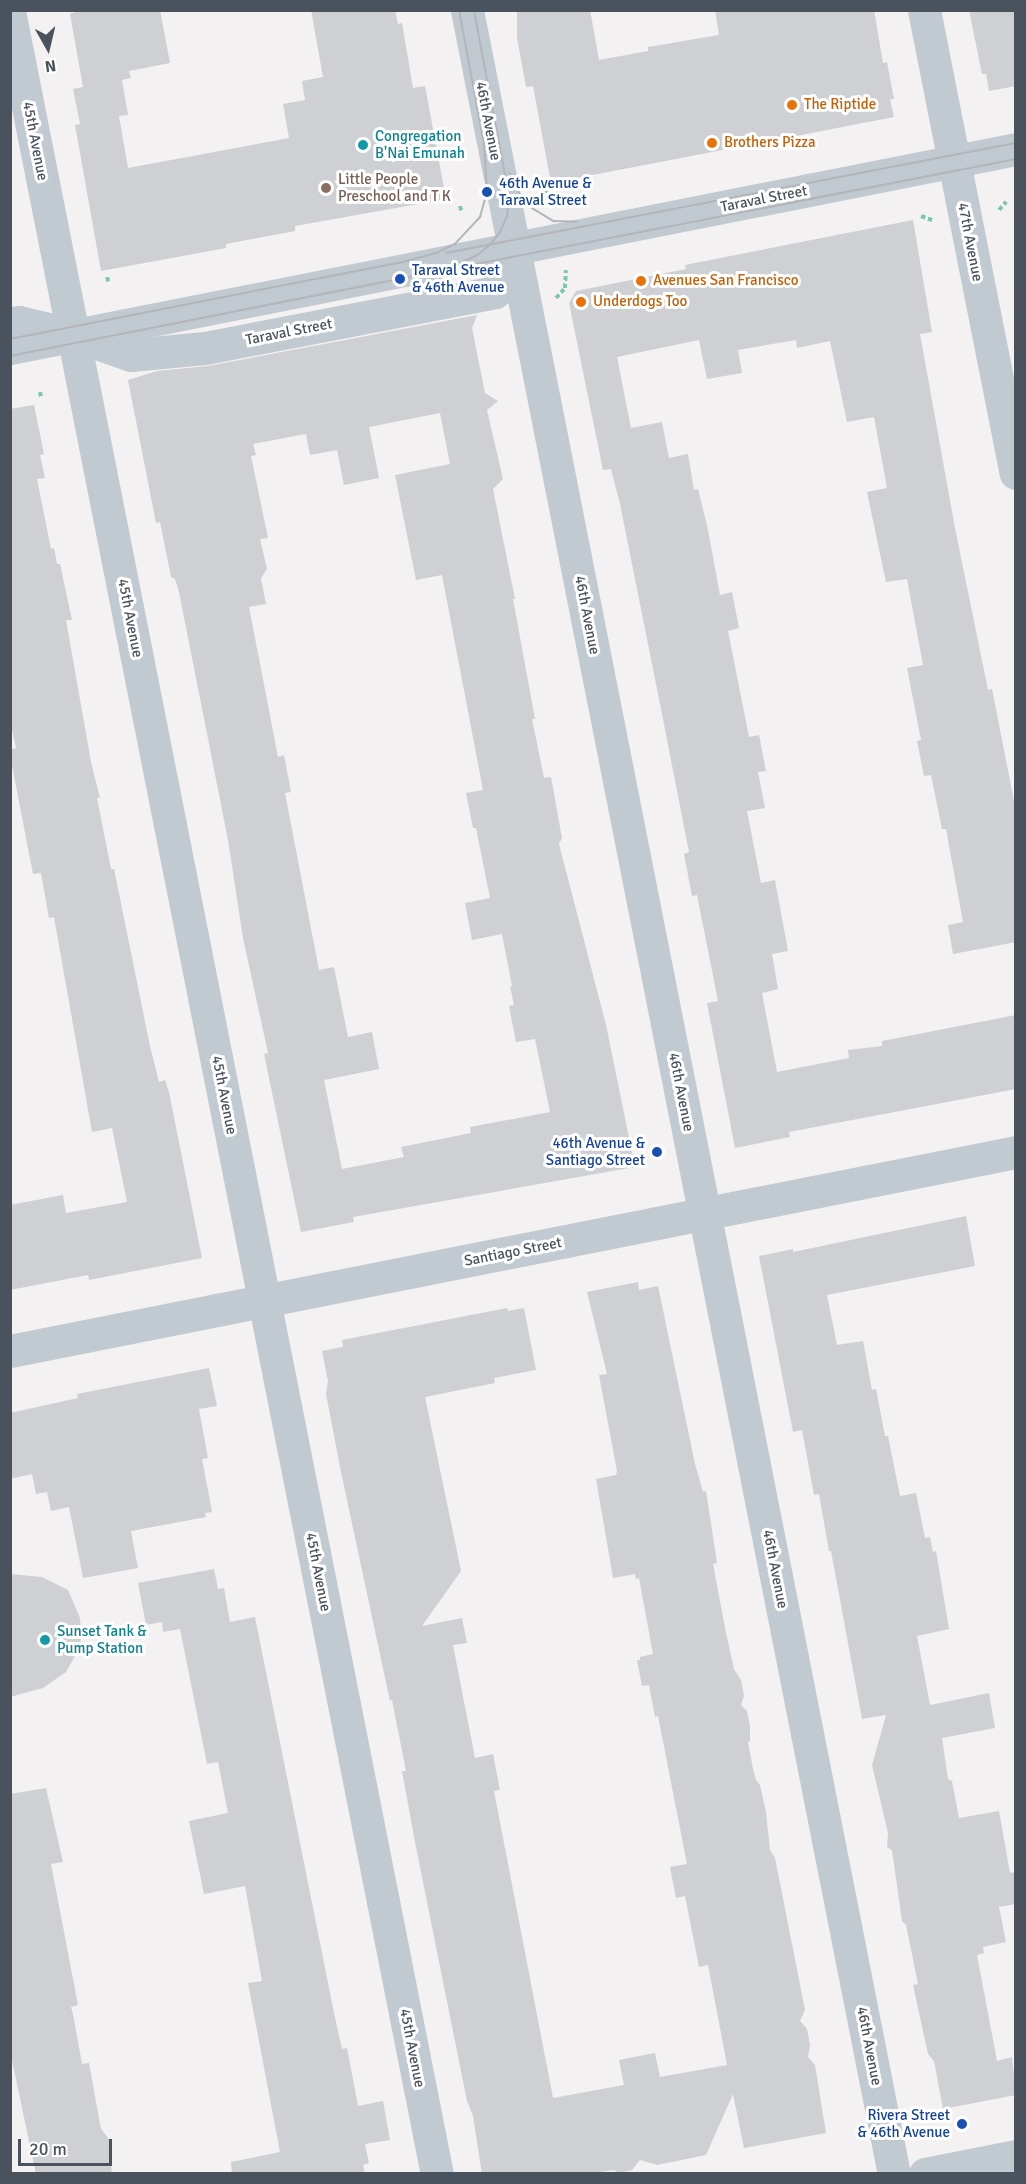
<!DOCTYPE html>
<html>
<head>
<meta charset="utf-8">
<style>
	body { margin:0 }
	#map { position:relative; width:1026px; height:2184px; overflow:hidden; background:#f3f1f1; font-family:Signika,sans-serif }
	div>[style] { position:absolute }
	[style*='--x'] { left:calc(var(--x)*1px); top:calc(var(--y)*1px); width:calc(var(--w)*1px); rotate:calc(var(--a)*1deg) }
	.building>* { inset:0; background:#ced0d4 }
	.path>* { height:4px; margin-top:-2px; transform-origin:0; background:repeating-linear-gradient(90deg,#7dc8a7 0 4.5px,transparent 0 7.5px) }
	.minor>* { height:33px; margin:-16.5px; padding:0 16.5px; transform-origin:16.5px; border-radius:16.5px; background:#c2cad1 }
	.tram>* { height:1.5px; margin:-0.75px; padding:0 0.75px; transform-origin:0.75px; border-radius:0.75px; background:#b3b5ba }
	.dots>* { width:16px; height:16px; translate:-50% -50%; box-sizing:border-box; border:3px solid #fff; border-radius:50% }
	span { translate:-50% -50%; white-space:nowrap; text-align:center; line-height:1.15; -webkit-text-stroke:6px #fff; paint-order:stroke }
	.food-label { font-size:15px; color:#c56008 }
	.left { translate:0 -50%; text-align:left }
	.street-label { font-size:15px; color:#4a535d }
	.culture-label { font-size:15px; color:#0d838f }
	.education-label { font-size:15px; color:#785e54 }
	.transit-label { font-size:15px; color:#164399 }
	.right { translate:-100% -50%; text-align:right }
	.frame { position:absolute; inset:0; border:12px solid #4a535d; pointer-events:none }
	.north { position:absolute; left:18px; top:18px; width:60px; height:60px; -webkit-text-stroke:4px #fff; paint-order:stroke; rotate:172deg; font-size:16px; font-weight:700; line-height:24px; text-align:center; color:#4a535d }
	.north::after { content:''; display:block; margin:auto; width:21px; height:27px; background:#4a535d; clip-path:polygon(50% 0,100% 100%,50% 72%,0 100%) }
	.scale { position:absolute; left:18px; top:2139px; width:94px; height:27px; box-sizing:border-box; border:3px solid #4a535d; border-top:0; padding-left:8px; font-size:18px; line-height:21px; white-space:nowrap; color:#4a535d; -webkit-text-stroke:4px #fff; paint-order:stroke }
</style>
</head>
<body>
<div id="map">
	<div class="building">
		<i style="clip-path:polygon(82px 10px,160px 10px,170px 63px,129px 71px,131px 78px,122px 80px,128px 115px,119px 116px,128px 168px,289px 138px,283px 104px,305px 100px,302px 81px,323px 77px,311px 10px,395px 10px,398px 24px,402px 23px,413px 88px,425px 86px,446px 199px,295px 226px,295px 231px,226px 244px,226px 248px,101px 271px,75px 125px,80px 124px,73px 89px,83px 87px,70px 14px)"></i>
		<i style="clip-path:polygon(517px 10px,590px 10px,599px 60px,648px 51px,648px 47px,719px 35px,715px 10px,874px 10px,883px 63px,887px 62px,894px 99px,890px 99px,894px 117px,551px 183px,533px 86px,526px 87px,517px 38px)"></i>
		<i style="clip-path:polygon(969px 10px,1016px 10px,1016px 86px,989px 91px,986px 74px,982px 74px)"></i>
		<i style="clip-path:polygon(913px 220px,932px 332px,920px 334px,955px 528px,988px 690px,992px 689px,1016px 811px,1016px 942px,953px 954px,948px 925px,963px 922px,946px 829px,942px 829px,931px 775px,924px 776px,917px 741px,921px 740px,907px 668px,923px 665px,907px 579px,886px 582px,867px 492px,887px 488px,874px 417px,847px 422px,830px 341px,797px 348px,796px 340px,738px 350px,742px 373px,707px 379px,699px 340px,617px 357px,631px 428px,662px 422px,669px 458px,688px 454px,694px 490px,698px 489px,707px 525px,720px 595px,732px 592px,739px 628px,728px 631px,749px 737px,759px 735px,766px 771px,758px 772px,765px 808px,747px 811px,761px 883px,775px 880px,788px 951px,772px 954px,778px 989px,762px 993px,777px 1072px,849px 1058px,848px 1050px,882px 1046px,882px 1041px,1016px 1015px,1016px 1089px,789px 1132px,790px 1137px,735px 1148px,707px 1003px,718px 1001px,697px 895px,692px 896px,684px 854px,689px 852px,661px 709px,620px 504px,611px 469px,603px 470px,569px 303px,576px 291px,686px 269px,685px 265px)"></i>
		<i style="clip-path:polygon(evenodd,477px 315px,472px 328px,485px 393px,498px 401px,487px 410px,503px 479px,493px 489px,515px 599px,513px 599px,535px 719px,532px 719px,544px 778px,551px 777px,562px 838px,559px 844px,606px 1025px,635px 1167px,353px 1217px,354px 1222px,301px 1232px,264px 1054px,268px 1053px,243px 938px,228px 840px,179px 592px,175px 579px,171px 577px,160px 522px,156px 523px,128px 380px,157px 371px,208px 366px,477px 315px,440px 413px,450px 464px,395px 475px,416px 580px,442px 575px,483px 790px,466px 793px,473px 828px,476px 828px,490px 898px,465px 903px,472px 940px,502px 934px,512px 986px,510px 986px,514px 1005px,509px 1006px,516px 1042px,535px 1039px,550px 1112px,470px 1127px,471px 1133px,401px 1147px,404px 1157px,342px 1169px,324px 1080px,379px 1069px,372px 1032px,348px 1037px,334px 967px,319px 970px,285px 793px,291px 792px,284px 755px,278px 757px,249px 607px,266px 604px,261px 578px,267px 569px,260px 539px,268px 538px,251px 456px,256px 455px,253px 444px,306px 434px,310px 455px,337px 450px,344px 485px,379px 478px,369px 427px,440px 413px)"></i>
		<i style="clip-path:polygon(34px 405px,44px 454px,40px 455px,45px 478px,37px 479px,51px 549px,54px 548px,57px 564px,60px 564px,72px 620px,66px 620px,91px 762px,100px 798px,97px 798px,111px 869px,114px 869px,150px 1046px,159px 1082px,165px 1080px,169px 1092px,202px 1258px,89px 1280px,88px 1275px,10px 1290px,10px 1205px,63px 1195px,66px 1213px,127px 1202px,112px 1128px,92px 1132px,54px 917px,49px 918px,41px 873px,33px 874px,10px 755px,10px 750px,16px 748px,10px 721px,10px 409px)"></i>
		<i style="clip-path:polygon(966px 1216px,975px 1266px,827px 1295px,837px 1345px,863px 1341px,872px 1390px,876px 1389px,885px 1436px,888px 1436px,900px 1496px,916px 1493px,925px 1538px,930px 1537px,933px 1552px,936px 1551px,949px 1629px,917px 1636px,930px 1705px,989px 1693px,995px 1728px,942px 1738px,948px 1779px,952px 1781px,959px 1818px,999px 1811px,1010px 1873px,1016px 1872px,1016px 1904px,999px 1907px,1006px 1942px,983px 1947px,984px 1953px,977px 1955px,997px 2061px,1012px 2057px,1016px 2095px,943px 2109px,934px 2061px,928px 2054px,913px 1985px,918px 1984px,906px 1925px,902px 1921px,892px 1850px,887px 1847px,888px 1833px,872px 1765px,886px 1715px,862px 1719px,831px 1551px,829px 1551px,819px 1494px,814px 1495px,802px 1430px,793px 1432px,759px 1256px,793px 1249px,793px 1252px)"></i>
		<i style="clip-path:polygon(638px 1282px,639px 1290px,658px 1286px,695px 1464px,703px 1492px,706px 1491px,717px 1563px,713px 1564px,725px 1628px,734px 1669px,741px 1680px,744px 1696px,741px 1705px,747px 1711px,750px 1726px,750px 1741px,748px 1742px,753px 1769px,756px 1780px,760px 1785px,766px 1812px,770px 1850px,775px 1858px,805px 2010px,800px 2021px,807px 2029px,810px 2045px,808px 2057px,815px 2065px,826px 2133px,744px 2148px,733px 2094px,706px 2155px,657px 2165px,640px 2160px,632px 2170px,619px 2173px,614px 2170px,588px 2174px,482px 2174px,473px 2116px,467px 2101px,415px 1842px,402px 1771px,406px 1771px,392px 1700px,390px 1701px,341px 1472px,326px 1394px,328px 1381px,322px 1351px,343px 1347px,342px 1340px,507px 1308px,508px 1311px,524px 1308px,536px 1370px,494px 1378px,495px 1383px,425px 1397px,461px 1571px,422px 1626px,462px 1618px,467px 1643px,453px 1645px,475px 1758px,493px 1754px,500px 1790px,494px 1791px,553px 2098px,624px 2085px,619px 2060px,655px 2053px,660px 2077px,727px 2065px,708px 1965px,699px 1967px,685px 1896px,676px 1898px,670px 1867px,687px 1864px,658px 1716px,655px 1717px,649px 1685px,642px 1686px,637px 1660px,640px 1660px,640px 1657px,653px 1654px,639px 1578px,636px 1579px,635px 1574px,613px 1578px,596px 1479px,616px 1475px,617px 1471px,599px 1375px,607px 1374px,587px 1292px)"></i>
		<i style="clip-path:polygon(209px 1368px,217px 1406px,199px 1409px,208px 1458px,202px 1459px,212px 1512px,205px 1513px,206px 1517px,131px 1531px,138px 1568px,83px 1578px,69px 1507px,51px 1511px,47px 1492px,36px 1494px,32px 1474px,10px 1479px,10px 1413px,78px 1398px,77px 1394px)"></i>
		<i style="clip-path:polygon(214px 1569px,218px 1589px,224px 1588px,230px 1622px,255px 1617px,334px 2013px,342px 2049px,347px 2048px,358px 2106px,383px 2101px,390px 2140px,365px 2144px,369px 2163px,363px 2165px,365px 2174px,232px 2174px,231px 2162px,280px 2152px,248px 1983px,262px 1981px,245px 1886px,204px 1894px,189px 1821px,228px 1813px,218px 1762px,207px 1764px,180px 1629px,163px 1632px,162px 1622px,146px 1625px,138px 1583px)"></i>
		<i style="clip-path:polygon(10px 1574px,42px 1577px,68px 1590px,80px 1618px,81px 1633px,80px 1647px,66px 1672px,43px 1688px,10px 1697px)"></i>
		<i style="clip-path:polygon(46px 1788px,63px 1862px,51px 1864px,78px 2005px,71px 2007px,73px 2014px,82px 2064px,89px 2063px,101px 2129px,109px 2139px,112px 2174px,36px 2174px,10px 2051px,10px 1794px)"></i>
	</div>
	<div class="path">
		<i style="--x:544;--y:189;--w:9;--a:63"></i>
		<i style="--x:460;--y:206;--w:7;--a:74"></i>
		<i style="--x:999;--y:210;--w:11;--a:-49"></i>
		<i style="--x:921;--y:216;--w:12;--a:20"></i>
		<i style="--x:107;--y:277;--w:7;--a:74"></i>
		<i style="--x:556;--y:298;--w:13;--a:-48"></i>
		<i style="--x:565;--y:288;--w:18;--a:-87"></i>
		<i style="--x:40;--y:392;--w:5;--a:79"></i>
	</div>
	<div class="minor">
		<i style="--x:467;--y:10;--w:2206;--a:78.84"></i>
		<i style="--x:924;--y:10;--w:472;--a:78.8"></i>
		<i style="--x:10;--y:16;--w:2200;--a:78.81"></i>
		<i style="--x:10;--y:323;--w:9;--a:-6"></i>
		<i style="--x:19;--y:322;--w:57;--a:13.3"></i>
		<i style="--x:74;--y:335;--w:60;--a:19.3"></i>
		<i style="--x:131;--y:355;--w:74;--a:-5.4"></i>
		<i style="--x:205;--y:348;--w:295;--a:-10.9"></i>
		<i style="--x:495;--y:292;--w:48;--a:-67.8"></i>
		<i style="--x:10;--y:348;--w:1025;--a:-11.19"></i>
		<i style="--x:10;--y:1351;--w:1025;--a:-11.19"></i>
		<i style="--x:925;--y:2174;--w:93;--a:-11.2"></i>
	</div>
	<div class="tram">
		<i style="--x:510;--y:173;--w:23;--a:65"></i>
		<i style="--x:520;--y:194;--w:18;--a:49"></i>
		<i style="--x:532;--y:208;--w:26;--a:31"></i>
		<i style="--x:554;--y:221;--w:23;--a:2"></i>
		<i style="--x:446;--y:253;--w:581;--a:-10.92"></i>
		<i style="--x:466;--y:266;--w:560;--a:-11.01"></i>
		<i style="--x:10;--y:339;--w:396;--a:-11.1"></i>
		<i style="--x:399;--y:263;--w:39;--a:-15"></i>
		<i style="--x:437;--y:253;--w:20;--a:-27"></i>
		<i style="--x:455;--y:244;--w:37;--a:-47"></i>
		<i style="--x:480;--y:217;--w:26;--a:-74"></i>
		<i style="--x:487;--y:192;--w:48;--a:-93.6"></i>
		<i style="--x:484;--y:144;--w:136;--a:-100.6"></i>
		<i style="--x:10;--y:356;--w:441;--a:-11.2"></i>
		<i style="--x:443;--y:270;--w:36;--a:-23"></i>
		<i style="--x:476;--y:256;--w:18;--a:-38"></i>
		<i style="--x:490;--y:245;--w:16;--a:-52"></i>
		<i style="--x:500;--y:232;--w:17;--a:-66"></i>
		<i style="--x:507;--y:216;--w:20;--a:-84"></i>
		<i style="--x:509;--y:196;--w:189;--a:-100.7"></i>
	</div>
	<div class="dots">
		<i style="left:792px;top:105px;background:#e8710a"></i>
		<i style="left:712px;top:143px;background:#e8710a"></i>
		<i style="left:363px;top:145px;background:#0f9aa8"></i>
		<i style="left:326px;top:188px;background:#8d6e63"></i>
		<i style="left:487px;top:192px;background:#1a4fb4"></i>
		<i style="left:400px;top:279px;background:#1a4fb4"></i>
		<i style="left:641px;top:281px;background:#e8710a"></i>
		<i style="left:581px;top:302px;background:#e8710a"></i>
		<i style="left:657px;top:1152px;background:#1a4fb4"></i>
		<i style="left:45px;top:1640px;background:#0f9aa8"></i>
		<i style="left:962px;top:2124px;background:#1a4fb4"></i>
	</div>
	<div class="food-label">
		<span class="left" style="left:804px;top:105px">The Riptide</span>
		<span class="left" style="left:724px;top:143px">Brothers Pizza</span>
		<span class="left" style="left:653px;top:281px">Avenues San Francisco</span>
		<span class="left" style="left:593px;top:302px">Underdogs Too</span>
	</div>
	<div class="street-label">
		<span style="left:488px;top:121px;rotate:79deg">46th Avenue</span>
		<span style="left:35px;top:141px;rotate:79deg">45th Avenue</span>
		<span style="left:764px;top:199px;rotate:-11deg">Taraval Street</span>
		<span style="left:970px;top:242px;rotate:79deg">47th Avenue</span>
		<span style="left:289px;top:332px;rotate:-11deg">Taraval Street</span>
		<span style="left:587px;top:615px;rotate:79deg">46th Avenue</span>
		<span style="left:130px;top:618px;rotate:79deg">45th Avenue</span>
		<span style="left:681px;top:1092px;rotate:79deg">46th Avenue</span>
		<span style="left:224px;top:1095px;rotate:79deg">45th Avenue</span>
		<span style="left:513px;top:1252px;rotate:-11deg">Santiago Street</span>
		<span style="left:775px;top:1569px;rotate:79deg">46th Avenue</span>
		<span style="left:318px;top:1572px;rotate:79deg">45th Avenue</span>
		<span style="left:869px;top:2046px;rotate:79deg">46th Avenue</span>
		<span style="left:412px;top:2048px;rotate:79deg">45th Avenue</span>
	</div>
	<div class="culture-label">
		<span class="left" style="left:375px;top:145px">Congregation<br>B'Nai Emunah</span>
		<span class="left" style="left:57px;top:1640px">Sunset Tank &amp;<br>Pump Station</span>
	</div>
	<div class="education-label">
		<span class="left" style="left:338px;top:188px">Little People<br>Preschool and T K</span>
	</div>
	<div class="transit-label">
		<span class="left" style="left:499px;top:192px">46th Avenue &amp;<br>Taraval Street</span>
		<span class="left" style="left:412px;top:279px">Taraval Street<br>&amp; 46th Avenue</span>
		<span class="right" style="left:645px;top:1152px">46th Avenue &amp;<br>Santiago Street</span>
		<span class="right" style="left:950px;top:2124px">Rivera Street<br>&amp; 46th Avenue</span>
	</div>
	<div class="frame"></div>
	<div class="north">N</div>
	<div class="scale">20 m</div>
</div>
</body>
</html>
